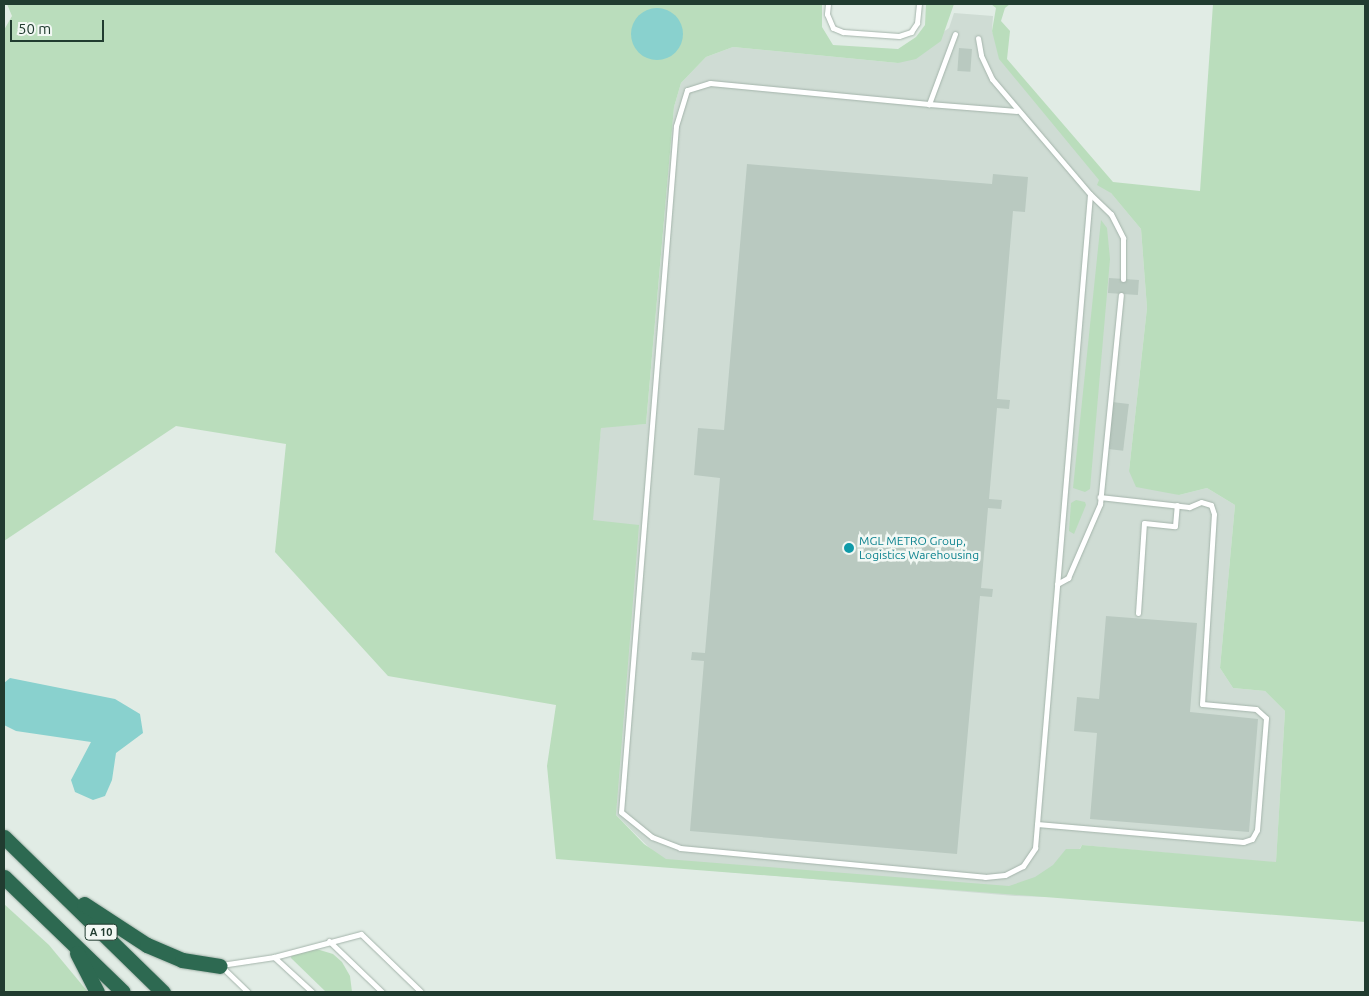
<!DOCTYPE html>
<html>
<head>
<meta charset="utf-8">
<style>
	body { margin:0 }
	#map { position:relative; width:1369px; height:996px; overflow:hidden; background:#e1ece5; font-family:Ubuntu,sans-serif }
	div>[style] { position:absolute }
	[style*='--x'] { left:calc(var(--x)*1px); top:calc(var(--y)*1px); width:calc(var(--w)*1px); rotate:calc(var(--a)*1deg) }
	.built>* { inset:0; background:#cfdcd4 }
	.green>* { inset:0; background:#baddbc }
	.water>* { inset:0; background:#89d1ce }
	.round { border-radius:50% }
	.building>* { inset:0; background:#b9c9c0; transform-origin:0 0 }
	.roads { filter:drop-shadow(0 0 1px #a4b4ab) drop-shadow(0 0 1px #a4b4ab) }
	.lane>* { height:5px; margin:-2.5px; padding:0 2.5px; transform-origin:2.5px; border-radius:2.5px; background:#fff }
	.highway>* { height:15px; margin:-7.5px; padding:0 7.5px; transform-origin:7.5px; border-radius:7.5px; background:#2d6951 }
	.dots>* { width:14px; height:14px; translate:-50% -50%; box-sizing:border-box; border:2px solid #f2f8f4; border-radius:50% }
	span { translate:-50% -50%; white-space:nowrap; text-align:center; line-height:1.15; -webkit-text-stroke:5px #f2f8f4; paint-order:stroke }
	.shield-label span { padding:1px 4px; background:#f2f8f4; border:1px solid; border-radius:4px; -webkit-text-stroke-width:0 }
	.shield-label { font-size:11px; color:#213c30; font-weight:700 }
	.culture-label { font-size:12px; color:#0d838f }
	.left { translate:0 -50%; text-align:left }
	.frame { position:absolute; inset:0; border:5px solid #213c30; pointer-events:none }
	.scale { position:absolute; left:10px; top:20px; width:94px; height:22px; box-sizing:border-box; border:2px solid #213c30; border-top:0; padding-left:6px; font-size:15px; line-height:18px; white-space:nowrap; color:#213c30; -webkit-text-stroke:4px #f2f8f4; paint-order:stroke }
</style>
</head>
<body>
<div id="map">
	<div class="built">
		<i style="clip-path:polygon(954px 13px,993px 16px,992px 31px,1008px 69px,1141px 229px,1147px 308px,1129px 471px,1179px 495px,1207px 488px,1235px 505px,1220px 668px,1233px 688px,1265px 691px,1285px 711px,1276px 863px,1082px 845px,1049px 897px,1015px 896px,669px 867px,616px 815px,618px 761px,592px 521px,601px 427px,646px 424px,674px 107px,681px 83px,706px 57px,733px 47px,898px 63px,949px 28px)"></i>
	</div>
	<div class="green">
		<i style="clip-path:polygon(7px 4px,822px 4px,822px 27px,833px 45px,898px 49px,916px 37px,925px 25px,926px 4px,954px 4px,941px 41px,916px 59px,898px 63px,733px 47px,706px 57px,681px 83px,674px 107px,646px 424px,601px 428px,593px 520px,639px 525px,616px 815px,644px 844px,666px 859px,1009px 886px,1035px 877px,1053px 865px,1066px 849px,1080px 849px,1082px 845px,1276px 862px,1285px 711px,1265px 691px,1233px 688px,1220px 668px,1235px 505px,1207px 488px,1179px 495px,1136px 487px,1129px 471px,1147px 308px,1141px 229px,1111px 193px,1097px 185px,1099px 180px,999px 59px,992px 31px,996px 8px,991px 4px,1010px 4px,1005px 8px,1001px 21px,1010px 31px,1007px 59px,1113px 182px,1200px 191px,1213px 4px,1365px 4px,1365px 922px,556px 859px,547px 766px,556px 705px,388px 676px,275px 552px,286px 444px,176px 426px,4px 541px,4px 30px,12px 16px)"></i>
		<i style="clip-path:polygon(1101px 220px,1107px 228px,1110px 259px,1090px 489px,1085px 492px,1073px 488px)"></i>
		<i style="clip-path:polygon(1076px 500px,1085px 502px,1086px 505px,1074px 534px,1069px 531px,1071px 503px)"></i>
		<i style="clip-path:polygon(4px 904px,49px 945px,88px 992px,4px 992px)"></i>
		<i style="clip-path:polygon(313px 948px,333px 954px,342px 962px,350px 976px,352px 992px,326px 992px,291px 958px,292px 953px)"></i>
	</div>
	<div class="water">
		<i class="round" style="left:631px;top:8px;width:52px;height:52px"></i>
		<i style="clip-path:polygon(10px 678px,115px 699px,140px 714px,143px 733px,116px 753px,112px 780px,105px 796px,93px 800px,75px 792px,71px 780px,91px 742px,16px 731px,4px 725px,4px 683px)"></i>
	</div>
	<div class="building">
		<i style="left:959px;top:48px;width:13px;height:23px;rotate:4deg"></i>
		<i style="clip-path:polygon(747px 164px,992px 184px,993px 174px,1028px 177px,1025px 212px,1013px 211px,997px 399px,1010px 400px,1009px 409px,997px 408px,989px 499px,1002px 500px,1001px 509px,988px 508px,981px 588px,993px 589px,992px 597px,980px 596px,957px 854px,690px 831px,704px 661px,691px 660px,692px 652px,705px 653px,720px 478px,694px 475px,698px 428px,724px 430px)"></i>
		<i style="left:1109px;top:278px;width:30px;height:15px;rotate:4deg"></i>
		<i style="left:1112px;top:402px;width:17px;height:47px;rotate:7deg"></i>
		<i style="clip-path:polygon(1106px 616px,1197px 623px,1190px 712px,1258px 719px,1249px 832px,1090px 819px,1097px 733px,1074px 731px,1077px 697px,1099px 699px)"></i>
	</div>
	<div class="roads">
		<div class="lane">
			<i style="--x:828;--y:4;--w:10;--a:96"></i>
			<i style="--x:827;--y:14;--w:15;--a:67"></i>
			<i style="--x:833;--y:28;--w:11;--a:22"></i>
			<i style="--x:843;--y:32;--w:56;--a:4.1"></i>
			<i style="--x:899;--y:36;--w:13;--a:-18"></i>
			<i style="--x:911;--y:32;--w:11;--a:-56"></i>
			<i style="--x:917;--y:23;--w:19;--a:-84"></i>
			<i style="--x:955;--y:34;--w:75;--a:110.4"></i>
			<i style="--x:929;--y:104;--w:220;--a:-174.5"></i>
			<i style="--x:710;--y:83;--w:24;--a:163"></i>
			<i style="--x:687;--y:90;--w:38;--a:107"></i>
			<i style="--x:676;--y:126;--w:688;--a:94.58"></i>
			<i style="--x:621;--y:812;--w:40;--a:39"></i>
			<i style="--x:652;--y:837;--w:30;--a:21"></i>
			<i style="--x:680;--y:848;--w:306;--a:5.4"></i>
			<i style="--x:985;--y:877;--w:20;--a:-6"></i>
			<i style="--x:1005;--y:875;--w:20;--a:-27"></i>
			<i style="--x:1023;--y:866;--w:22;--a:-56"></i>
			<i style="--x:1035;--y:848;--w:656;--a:-85.19"></i>
			<i style="--x:1090;--y:194;--w:151;--a:-130.4"></i>
			<i style="--x:992;--y:79;--w:26;--a:-115"></i>
			<i style="--x:981;--y:55;--w:17;--a:-100"></i>
			<i style="--x:929;--y:104;--w:88;--a:4.5"></i>
			<i style="--x:1090;--y:194;--w:29;--a:44"></i>
			<i style="--x:1111;--y:214;--w:27;--a:63"></i>
			<i style="--x:1123;--y:238;--w:41;--a:90"></i>
			<i style="--x:1057;--y:584;--w:13;--a:-29"></i>
			<i style="--x:1068;--y:578;--w:81;--a:-66.6"></i>
			<i style="--x:1100;--y:504;--w:210;--a:-84.3"></i>
			<i style="--x:1138;--y:613;--w:90;--a:-86.2"></i>
			<i style="--x:1144;--y:523;--w:31;--a:6"></i>
			<i style="--x:1175;--y:526;--w:21;--a:-85"></i>
			<i style="--x:1037;--y:824;--w:207;--a:5"></i>
			<i style="--x:1243;--y:842;--w:9;--a:-18"></i>
			<i style="--x:1252;--y:839;--w:10;--a:-61"></i>
			<i style="--x:1257;--y:830;--w:112;--a:-85.4"></i>
			<i style="--x:1266;--y:718;--w:13;--a:-138"></i>
			<i style="--x:1256;--y:709;--w:54;--a:-174.7"></i>
			<i style="--x:1202;--y:704;--w:190;--a:-86.4"></i>
			<i style="--x:1214;--y:514;--w:9;--a:-108"></i>
			<i style="--x:1211;--y:505;--w:10;--a:-163"></i>
			<i style="--x:1201;--y:502;--w:13;--a:157"></i>
			<i style="--x:1189;--y:507;--w:90;--a:-173.6"></i>
			<i style="--x:329;--y:941;--w:74;--a:43.9"></i>
			<i style="--x:274;--y:957;--w:90;--a:-14.8"></i>
			<i style="--x:361;--y:934;--w:83;--a:44"></i>
			<i style="--x:221;--y:965;--w:54;--a:-8.6"></i>
			<i style="--x:274;--y:957;--w:52;--a:42.6"></i>
			<i style="--x:221;--y:966;--w:37;--a:44"></i>
		</div>
		<div class="highway">
			<i style="--x:4;--y:837;--w:222;--a:44.3"></i>
			<i style="--x:4;--y:877;--w:165;--a:44"></i>
			<i style="--x:84;--y:904;--w:75;--a:33.1"></i>
			<i style="--x:147;--y:945;--w:38;--a:23"></i>
			<i style="--x:182;--y:960;--w:38;--a:9"></i>
			<i style="--x:77;--y:953;--w:44;--a:62.9"></i>
		</div>
	</div>
	<div class="dots">
		<i style="left:849px;top:548px;background:#0f9aa8"></i>
	</div>
	<div class="shield-label">
		<span style="left:101px;top:932px">A 10</span>
	</div>
	<div class="culture-label">
		<span class="left" style="left:859px;top:548px">MGL METRO Group,<br>Logistics Warehousing</span>
	</div>
	<div class="frame"></div>
	<div class="scale">50 m</div>
</div>
</body>
</html>
